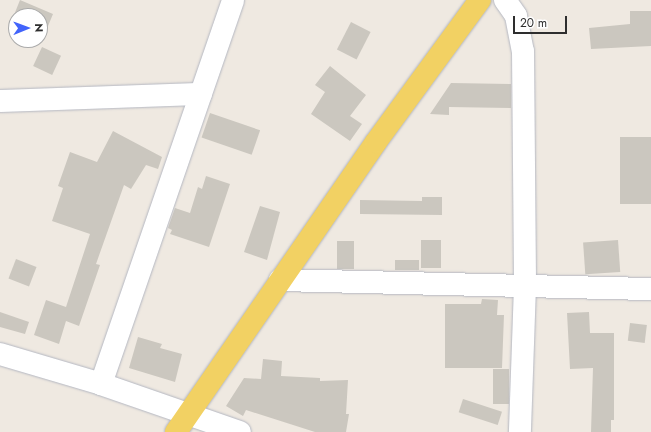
<!DOCTYPE html>
<html>
<head>
<meta charset="utf-8">
<style>
	body { margin:0 }
	#map { position:relative; width:651px; height:432px; overflow:hidden; background:#efe9e1; font-family:Jost,sans-serif }
	div>[style] { position:absolute }
	[style*='--x'] { left:calc(var(--x)*1px); top:calc(var(--y)*1px); width:calc(var(--w)*1px); rotate:calc(var(--a)*1deg) }
	.building>* { inset:0; background:#cbc7bf; transform-origin:0 0 }
	.roads { filter:drop-shadow(0 0 1px #b4b7c1) drop-shadow(0 0 1px #b4b7c1) }
	.minor>* { height:22px; margin:-11px; padding:0 11px; transform-origin:11px; border-radius:11px; background:#fff }
	.major>* { height:22px; margin:-11px; padding:0 11px; transform-origin:11px; border-radius:11px; background:#f2d163 }
	span { translate:-50% -50%; white-space:nowrap; text-align:center; line-height:1.15; -webkit-text-stroke:4px #fff; paint-order:stroke }
	.north { position:absolute; left:8px; top:8px; width:40px; height:40px; box-sizing:border-box; background:#fff; border:1px solid #ababab; border-radius:50%; rotate:89deg; font-size:11px; font-weight:700; line-height:16px; text-align:center; color:#2e2e2e }
	.north::after { content:''; display:block; margin:auto; width:14px; height:18px; background:#4264fb; clip-path:polygon(50% 0,100% 100%,50% 72%,0 100%) }
	.scale { position:absolute; left:513px; top:16px; width:54px; height:18px; box-sizing:border-box; border:2px solid #2e2e2e; border-top:0; padding-left:5px; font-size:12px; line-height:14px; white-space:nowrap; color:#2e2e2e; -webkit-text-stroke:3px #fff; paint-order:stroke }
</style>
</head>
<body>
<div id="map">
	<div class="building">
		<i style="clip-path:polygon(20px 0,53px 14px,41px 43px,33px 40px,40px 40px,40px 16px,16px 16px,16px 34px,8px 30px)"></i>
		<i style="clip-path:polygon(630px 11px,651px 11px,651px 46px,591px 49px,589px 28px,630px 24px)"></i>
		<i style="left:351px;top:22px;width:22px;height:31px;rotate:27deg"></i>
		<i style="left:42px;top:47px;width:21px;height:21px;rotate:25deg"></i>
		<i style="clip-path:polygon(330px 66px,366px 95px,350px 116px,362px 124px,350px 141px,311px 114px,325px 92px,315px 85px)"></i>
		<i style="clip-path:polygon(451px 83px,511px 84px,511px 108px,449px 107px,449px 115px,430px 114px)"></i>
		<i style="left:210px;top:113px;width:53px;height:26px;rotate:19deg"></i>
		<i style="clip-path:polygon(113px 131px,162px 157px,158px 169px,146px 165px,131px 189px,124px 185px,96px 264px,100px 265px,79px 326px,66px 321px,59px 344px,34px 335px,46px 300px,66px 307px,90px 234px,52px 221px,63px 188px,58px 186px,70px 152px,97px 162px)"></i>
		<i style="left:620px;top:137px;width:31px;height:67px"></i>
		<i style="clip-path:polygon(206px 176px,230px 184px,209px 247px,170px 234px,172px 230px,168px 228px,175px 208px,190px 213px,198px 187px,202px 189px)"></i>
		<i style="clip-path:polygon(422px 197px,442px 197px,442px 215px,360px 214px,360px 200px,422px 201px)"></i>
		<i style="clip-path:polygon(260px 206px,280px 212px,267px 260px,244px 252px)"></i>
		<i style="left:421px;top:240px;width:20px;height:28px"></i>
		<i style="left:618px;top:240px;width:32px;height:35px;rotate:86deg"></i>
		<i style="left:337px;top:241px;width:17px;height:28px"></i>
		<i style="left:16px;top:259px;width:22px;height:21px;rotate:21deg"></i>
		<i style="left:395px;top:260px;width:24px;height:10px"></i>
		<i style="clip-path:polygon(482px 299px,498px 300px,497px 315px,504px 315px,502px 368px,445px 368px,445px 304px,481px 304px)"></i>
		<i style="clip-path:polygon(0 312px,29px 322px,25px 334px,0 327px)"></i>
		<i style="clip-path:polygon(589px 312px,590px 333px,614px 333px,614px 420px,611px 420px,611px 432px,591px 432px,593px 368px,570px 369px,567px 313px)"></i>
		<i style="left:630px;top:323px;width:17px;height:18px;rotate:7deg"></i>
		<i style="clip-path:polygon(138px 337px,162px 344px,160px 348px,182px 354px,175px 382px,129px 368px)"></i>
		<i style="clip-path:polygon(263px 359px,282px 361px,281px 376px,320px 378px,320px 381px,348px 380px,346px 414px,349px 414px,346px 432px,315px 432px,246px 410px,243px 416px,226px 406px,244px 378px,261px 379px)"></i>
		<i style="left:493px;top:369px;width:16px;height:35px"></i>
		<i style="left:463px;top:399px;width:41px;height:14px;rotate:18deg"></i>
	</div>
	<div class="roads">
		<div class="minor">
			<i style="--x:505;--y:0;--w:19;--a:55"></i>
			<i style="--x:516;--y:16;--w:36;--a:79"></i>
			<i style="--x:523;--y:51;--w:235;--a:89.5"></i>
			<i style="--x:525;--y:286;--w:146;--a:92"></i>
			<i style="--x:0;--y:101;--w:201;--a:-2"></i>
			<i style="--x:280;--y:280;--w:371;--a:1.4"></i>
			<i style="--x:0;--y:354;--w:105;--a:16.5"></i>
			<i style="--x:101;--y:384;--w:147;--a:19.1"></i>
			<i style="--x:101;--y:384;--w:406;--a:-71"></i>
		</div>
		<div class="major">
			<i style="--x:176;--y:432;--w:352;--a:-55.4"></i>
			<i style="--x:376;--y:142;--w:176;--a:-53.8"></i>
		</div>
	</div>
	<div class="north">N</div>
	<div class="scale">20 m</div>
</div>
</body>
</html>
